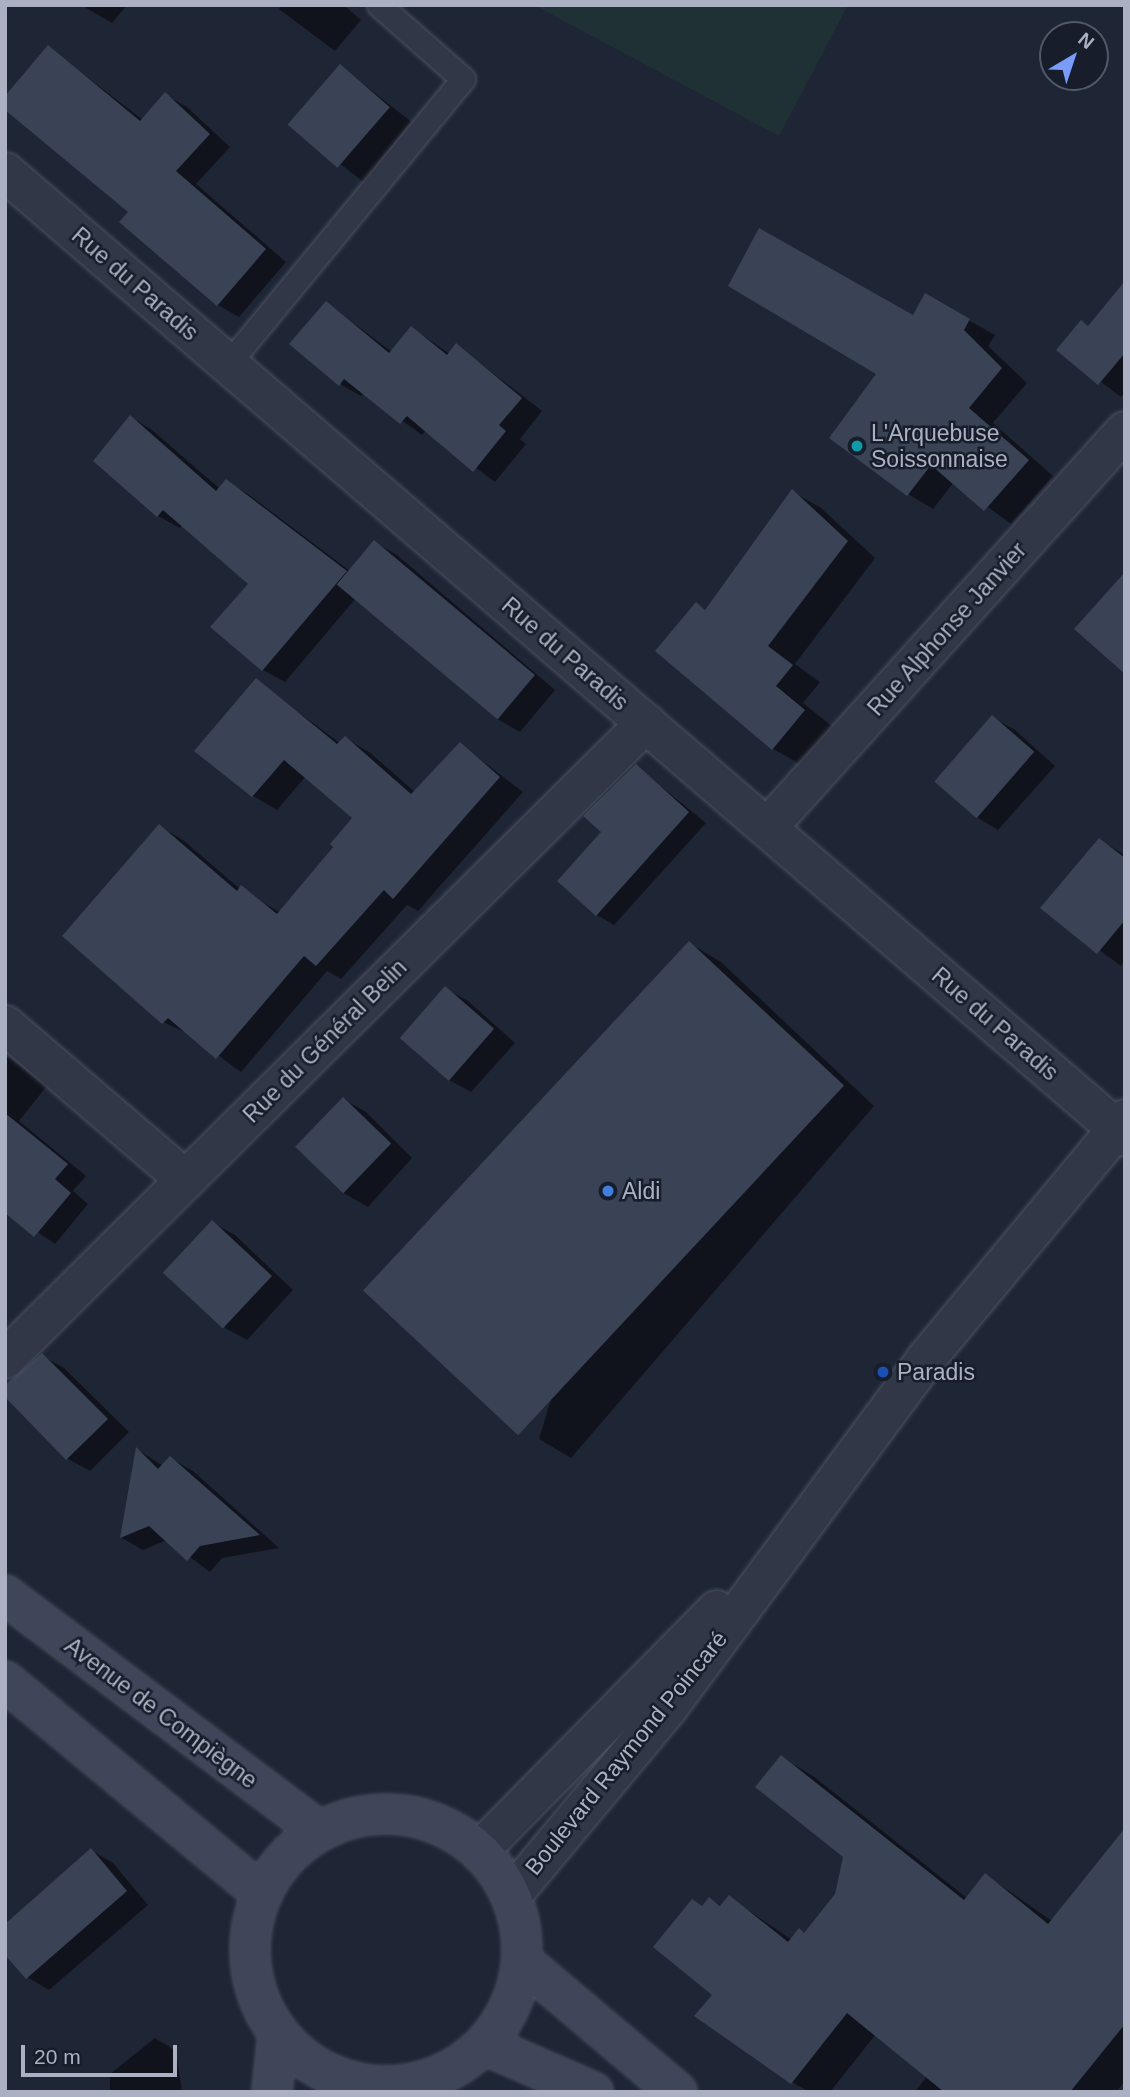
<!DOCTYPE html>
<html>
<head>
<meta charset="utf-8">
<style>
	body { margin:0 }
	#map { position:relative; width:1130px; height:2097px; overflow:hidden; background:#1e2535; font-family:Helvetica,sans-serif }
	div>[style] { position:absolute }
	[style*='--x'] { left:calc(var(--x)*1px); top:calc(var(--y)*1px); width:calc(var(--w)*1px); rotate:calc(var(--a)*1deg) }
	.green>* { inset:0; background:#203136 }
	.shadow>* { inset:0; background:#0007; transform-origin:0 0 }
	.building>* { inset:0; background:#3a4356; transform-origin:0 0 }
	.roads { filter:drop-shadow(0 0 2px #4c5261) drop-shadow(0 0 2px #4c5261) }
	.lane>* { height:23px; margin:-11.5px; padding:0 11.5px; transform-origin:11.5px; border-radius:11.5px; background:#313746 }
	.street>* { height:38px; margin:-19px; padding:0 19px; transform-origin:19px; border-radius:19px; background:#313746 }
	.secondary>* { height:38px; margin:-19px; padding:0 19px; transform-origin:19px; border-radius:19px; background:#3f4659 }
	.secondary>.ring { margin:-19px; padding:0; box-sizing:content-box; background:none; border:38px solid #3f4659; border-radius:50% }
	.dots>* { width:19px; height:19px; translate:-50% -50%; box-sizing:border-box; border:4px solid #171d2a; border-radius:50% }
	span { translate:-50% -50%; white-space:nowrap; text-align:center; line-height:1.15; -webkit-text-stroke:5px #171d2a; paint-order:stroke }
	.street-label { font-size:23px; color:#abb1c3 }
	.poi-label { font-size:23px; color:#abb1c3 }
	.left { translate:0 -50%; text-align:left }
	.frame { position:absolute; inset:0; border:7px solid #abb1c3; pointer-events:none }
	.north { position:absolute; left:1039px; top:21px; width:70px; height:70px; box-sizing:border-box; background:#171d2a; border:2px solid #525867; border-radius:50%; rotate:39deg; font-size:19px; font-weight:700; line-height:28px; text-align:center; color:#abb1c3 }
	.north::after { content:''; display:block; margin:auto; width:24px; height:32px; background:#7a9cf9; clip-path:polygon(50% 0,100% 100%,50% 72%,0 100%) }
	.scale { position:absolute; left:21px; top:2045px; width:156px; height:32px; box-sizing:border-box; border:4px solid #abb1c3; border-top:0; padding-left:9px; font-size:21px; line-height:24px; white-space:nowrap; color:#abb1c3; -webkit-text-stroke:5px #171d2a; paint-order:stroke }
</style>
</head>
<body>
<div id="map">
	<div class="green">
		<i style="clip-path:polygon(534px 5px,848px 5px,779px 136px)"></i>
	</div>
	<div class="shadow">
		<i style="clip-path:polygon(81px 5px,127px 5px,112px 23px)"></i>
		<i style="clip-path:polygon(282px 5px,344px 5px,361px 20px,335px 51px,279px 9px)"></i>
		<i style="clip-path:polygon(48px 47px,143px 120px,166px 95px,187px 107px,230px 147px,196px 184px,286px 262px,239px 317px,218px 305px,131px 212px)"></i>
		<i style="left:340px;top:66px;width:90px;height:77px;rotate:38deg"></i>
		<i style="clip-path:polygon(926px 296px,995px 335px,988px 346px,1027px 383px,993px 423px,1053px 476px,1011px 524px,954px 482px,933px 509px,908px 494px,878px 373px)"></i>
		<i style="clip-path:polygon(327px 303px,392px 352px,412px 328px,450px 354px,457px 345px,542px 411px,520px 439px,526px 444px,495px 482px,426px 430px,422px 435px,364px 393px,361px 396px,340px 384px)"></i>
		<i style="clip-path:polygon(1125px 305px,1125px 392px,1121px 397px,1059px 350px)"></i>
		<i style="clip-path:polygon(131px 417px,152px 430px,220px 489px,227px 482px,248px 494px,350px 571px,374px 542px,397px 555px,555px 690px,520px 732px,497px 719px,356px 598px,285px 682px,263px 670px,212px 627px,250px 584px,182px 525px,180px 528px,158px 516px)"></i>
		<i style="clip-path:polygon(793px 492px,821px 508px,875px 558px,795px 664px,820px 682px,803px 703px,833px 727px,802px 765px,773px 749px,657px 650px,696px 604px,707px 611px)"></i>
		<i style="clip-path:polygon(256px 681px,340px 743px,345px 738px,369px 752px,415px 792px,460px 744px,523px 792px,418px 911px,407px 905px,341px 979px,327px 971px,241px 1072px,189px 1034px,163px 1022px,159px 826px,183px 840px,240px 889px,281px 913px,355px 818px,306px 776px,277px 810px,253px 796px)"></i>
		<i style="clip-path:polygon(992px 717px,1015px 730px,1055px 766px,998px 830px,976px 817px)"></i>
		<i style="clip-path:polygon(636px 766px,706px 823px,614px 925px,597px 915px,603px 832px)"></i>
		<i style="clip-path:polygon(1100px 840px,1125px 855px,1125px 960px,1121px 966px,1043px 908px)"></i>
		<i style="clip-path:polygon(689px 943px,721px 962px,874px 1106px,571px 1458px,539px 1439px)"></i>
		<i style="clip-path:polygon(446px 989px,468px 1001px,515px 1043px,471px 1092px,449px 1080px)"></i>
		<i style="clip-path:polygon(5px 1055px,47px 1086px,19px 1121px,86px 1176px,73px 1191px,88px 1204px,55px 1244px,5px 1209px)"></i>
		<i style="clip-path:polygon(343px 1099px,366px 1112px,412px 1158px,368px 1207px,345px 1194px,298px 1147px)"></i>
		<i style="clip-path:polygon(213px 1223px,235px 1235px,293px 1290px,247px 1340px,225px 1328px)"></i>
		<i style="clip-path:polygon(42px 1356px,64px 1368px,129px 1432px,90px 1471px,68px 1459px,5px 1395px)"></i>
		<i style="clip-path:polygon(137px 1449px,163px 1466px,170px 1458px,193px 1471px,279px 1548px,222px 1558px,210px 1572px,167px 1540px,143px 1550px,122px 1538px)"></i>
		<i style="clip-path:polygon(781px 1757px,813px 1776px,967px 1898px,986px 1875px,1052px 1921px,1125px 1831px,1125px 2081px,1116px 2092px,915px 2092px,927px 2076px,876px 2034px,830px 2092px,809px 2092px,792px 2082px,714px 1994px,703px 1907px,710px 1899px,722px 1906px,729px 1897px,792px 1940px,805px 1934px,837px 1895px,845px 1856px)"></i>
		<i style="clip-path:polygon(91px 1850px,113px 1863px,148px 1905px,49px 1990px,27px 1977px)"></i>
		<i style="clip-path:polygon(155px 2038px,176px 2051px,182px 2092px,110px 2092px,110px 2074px)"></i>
	</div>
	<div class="building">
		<i style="clip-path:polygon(48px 45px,140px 121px,165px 92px,210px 134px,176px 171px,266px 249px,217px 306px,119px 222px,128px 212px,5px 110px,5px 96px)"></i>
		<i style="left:340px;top:64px;width:66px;height:80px;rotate:41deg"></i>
		<i style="clip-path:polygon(759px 228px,913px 315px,925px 293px,970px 319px,964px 330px,1002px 368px,969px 408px,1029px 460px,984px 511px,931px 465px,907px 496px,829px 438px,876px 374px,728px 286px)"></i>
		<i style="clip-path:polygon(1125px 281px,1125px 353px,1098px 385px,1056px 350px,1081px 320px,1088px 326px)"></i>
		<i style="clip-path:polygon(326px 301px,389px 353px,411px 326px,447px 355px,456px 343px,522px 398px,499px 425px,506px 431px,473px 472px,407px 416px,400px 424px,344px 379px,339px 386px,289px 344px)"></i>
		<i style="clip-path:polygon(130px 415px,216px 491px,226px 479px,347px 571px,262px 671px,210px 627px,248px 584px,163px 510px,157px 517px,93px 461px)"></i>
		<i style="clip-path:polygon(792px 489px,848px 541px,768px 646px,793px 665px,776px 686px,805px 710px,772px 750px,655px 651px,696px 602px,705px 610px)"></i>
		<i style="left:374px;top:540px;width:210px;height:58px;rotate:40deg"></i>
		<i style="clip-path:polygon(1125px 572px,1125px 674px,1074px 629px)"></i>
		<i style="clip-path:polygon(256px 678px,337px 744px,345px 736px,411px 794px,460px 742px,500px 777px,393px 899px,384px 890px,316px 966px,304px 956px,216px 1059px,168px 1018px,162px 1024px,62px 936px,159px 824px,237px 891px,241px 885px,277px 914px,333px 847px,330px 844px,352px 818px,284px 760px,252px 797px,194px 751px)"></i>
		<i style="left:992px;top:715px;width:56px;height:88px;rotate:41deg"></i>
		<i style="clip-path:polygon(636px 764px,689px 812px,596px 916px,557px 881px,601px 832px,583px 816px)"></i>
		<i style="clip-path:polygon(1099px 838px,1125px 858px,1125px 920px,1097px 954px,1040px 908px)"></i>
		<i style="left:689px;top:941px;width:212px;height:478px;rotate:43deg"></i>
		<i style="left:445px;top:986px;width:65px;height:69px;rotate:41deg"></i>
		<i style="left:343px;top:1097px;width:67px;height:69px;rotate:44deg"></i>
		<i style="clip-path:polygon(5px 1113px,68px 1164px,55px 1179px,71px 1193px,34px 1237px,5px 1213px)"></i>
		<i style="left:212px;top:1220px;width:82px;height:72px;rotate:43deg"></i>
		<i style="clip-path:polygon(42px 1353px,108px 1419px,66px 1460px,5px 1397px,5px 1385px)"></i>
		<i style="clip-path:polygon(136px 1447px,158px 1469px,170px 1456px,260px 1535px,200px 1546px,187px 1561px,149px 1526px,120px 1538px)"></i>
		<i style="clip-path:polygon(781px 1755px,964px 1900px,985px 1873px,1048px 1924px,1125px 1828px,1125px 2024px,1070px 2092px,944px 2092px,847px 2013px,791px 2084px,694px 2016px,712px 1995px,653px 1947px,692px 1899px,702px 1906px,709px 1897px,720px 1906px,729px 1895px,788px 1942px,799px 1928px,804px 1933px,835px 1894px,843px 1857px,755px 1787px)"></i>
		<i style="clip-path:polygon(91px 1848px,127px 1891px,26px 1979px,5px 1955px,5px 1924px)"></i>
	</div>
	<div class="roads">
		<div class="lane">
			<i style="--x:228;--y:364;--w:369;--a:-50.5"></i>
			<i style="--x:463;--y:79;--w:112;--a:-138.6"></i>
		</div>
		<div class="street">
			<i style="--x:5;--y:172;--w:1478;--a:40.72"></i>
			<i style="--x:768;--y:827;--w:533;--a:-47.96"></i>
			<i style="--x:5;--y:1025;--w:238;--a:40.6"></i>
			<i style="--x:5;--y:1359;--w:903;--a:-44.78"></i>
			<i style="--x:480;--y:1850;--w:337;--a:-45.4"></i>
			<i style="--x:512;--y:1895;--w:244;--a:-50.2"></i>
			<i style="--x:668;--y:1708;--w:434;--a:-53.5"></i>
			<i style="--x:926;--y:1359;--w:312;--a:-50.3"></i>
		</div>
		<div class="secondary">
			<i style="--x:5;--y:1595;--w:391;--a:36.9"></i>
			<i style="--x:5;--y:1681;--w:332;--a:39.6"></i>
			<i class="ring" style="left:250px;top:1814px;width:234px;height:234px"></i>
			<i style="--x:523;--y:1962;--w:202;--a:40.2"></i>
			<i style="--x:485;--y:2045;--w:118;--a:23.5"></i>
			<i style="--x:272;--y:2092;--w:57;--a:-84"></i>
		</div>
	</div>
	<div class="dots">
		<i style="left:857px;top:446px;background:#0f9aa8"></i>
		<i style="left:608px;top:1191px;background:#3f7fe0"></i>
		<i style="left:883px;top:1372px;background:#1a4fb4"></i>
	</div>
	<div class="street-label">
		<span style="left:135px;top:284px;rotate:41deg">Rue du Paradis</span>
		<span style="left:947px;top:629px;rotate:-48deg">Rue Alphonse Janvier</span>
		<span style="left:565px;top:654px;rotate:41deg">Rue du Paradis</span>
		<span style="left:995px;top:1024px;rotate:41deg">Rue du Paradis</span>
		<span style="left:325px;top:1041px;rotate:-45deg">Rue du Général Belin</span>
		<span style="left:161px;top:1713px;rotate:37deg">Avenue de Compiègne</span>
		<span style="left:626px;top:1753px;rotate:-51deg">Boulevard Raymond Poincaré</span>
	</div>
	<div class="poi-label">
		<span class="left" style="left:871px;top:446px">L'Arquebuse<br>Soissonnaise</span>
		<span class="left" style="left:622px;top:1191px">Aldi</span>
		<span class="left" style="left:897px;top:1372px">Paradis</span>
	</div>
	<div class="frame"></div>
	<div class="north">N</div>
	<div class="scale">20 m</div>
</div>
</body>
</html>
